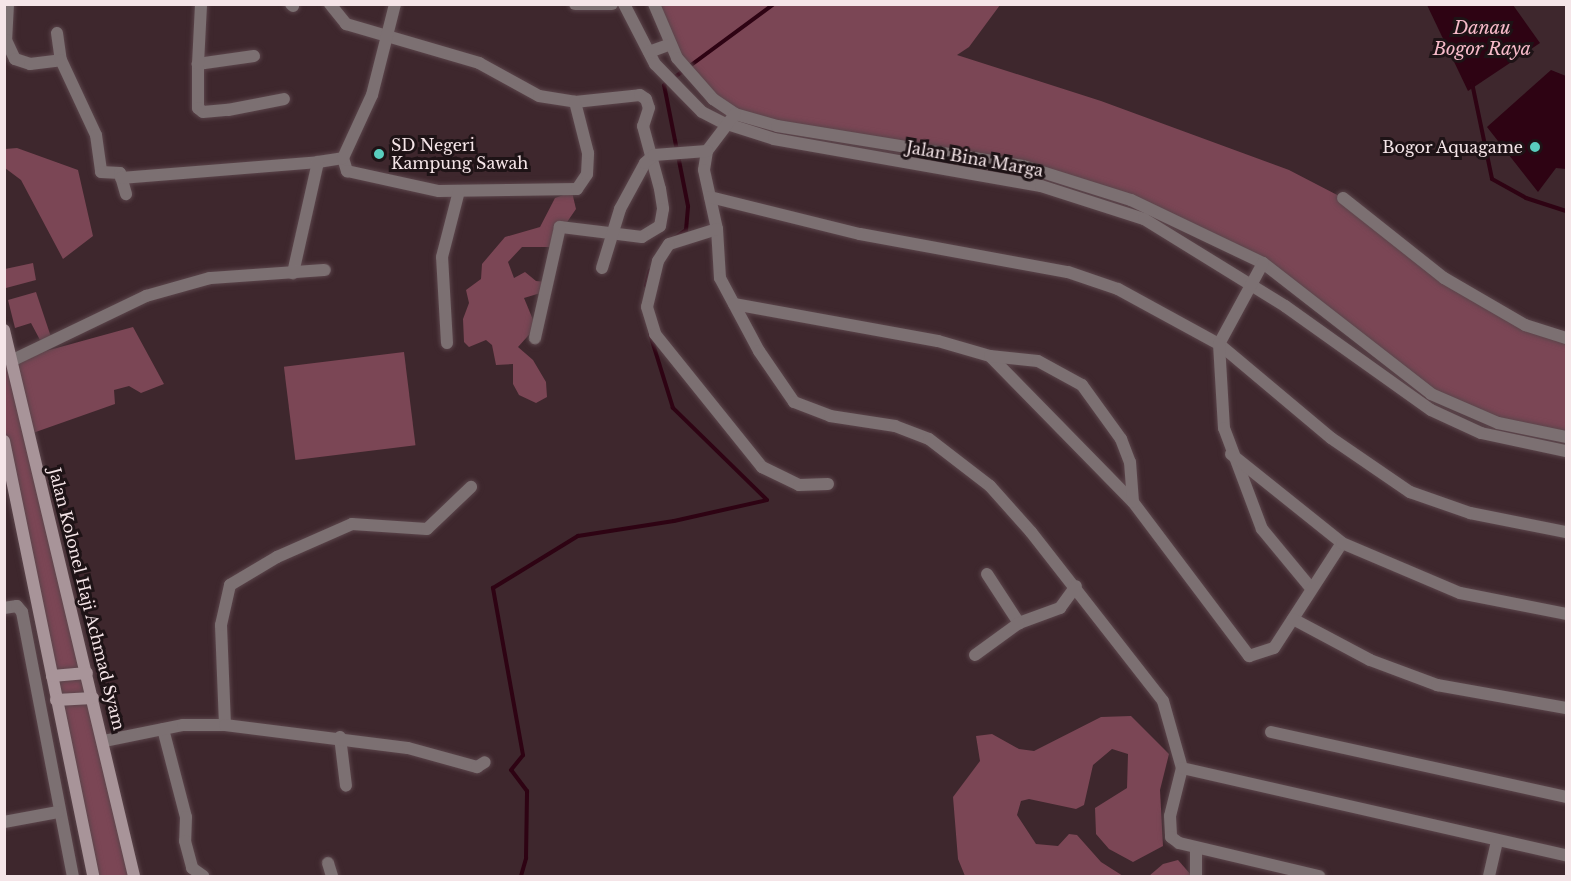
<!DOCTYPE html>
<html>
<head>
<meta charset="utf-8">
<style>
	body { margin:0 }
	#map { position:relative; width:1571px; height:881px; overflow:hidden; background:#3e272d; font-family:"Libre Baskerville",serif }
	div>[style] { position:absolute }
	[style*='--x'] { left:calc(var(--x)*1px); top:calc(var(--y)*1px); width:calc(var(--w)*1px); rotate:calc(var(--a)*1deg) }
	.green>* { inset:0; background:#7b4655; transform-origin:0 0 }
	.water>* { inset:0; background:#2e0313 }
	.stream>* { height:4px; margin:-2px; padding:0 2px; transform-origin:2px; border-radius:2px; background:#2e0313 }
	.roads { filter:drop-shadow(0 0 2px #5b454b) drop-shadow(0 0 2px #5b454b) }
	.minor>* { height:12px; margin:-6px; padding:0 6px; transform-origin:6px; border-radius:6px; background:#7c7072 }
	.secondary>* { height:12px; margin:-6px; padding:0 6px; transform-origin:6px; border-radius:6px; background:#a89499 }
	.dots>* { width:16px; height:16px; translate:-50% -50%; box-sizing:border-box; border:3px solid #1e1316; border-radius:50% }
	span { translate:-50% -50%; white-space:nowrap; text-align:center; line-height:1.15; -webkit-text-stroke:6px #1e1316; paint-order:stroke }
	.poi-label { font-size:16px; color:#f5e5e8 }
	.left { translate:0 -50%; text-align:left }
	.right { translate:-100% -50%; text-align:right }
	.street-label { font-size:16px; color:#f5e5e8 }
	.water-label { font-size:18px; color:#f7bac9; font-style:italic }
	.frame { position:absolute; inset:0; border:6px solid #f5e5e8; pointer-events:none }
</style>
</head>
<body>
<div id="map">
	<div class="green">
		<i style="clip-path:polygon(652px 5px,1000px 5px,969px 47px,957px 55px,1101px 101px,1289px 170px,1343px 198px,1444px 278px,1525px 325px,1566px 338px,1566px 437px,1498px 423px,1431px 394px,1263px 263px,1073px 180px,735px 114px,677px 58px)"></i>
		<i style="clip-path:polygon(17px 148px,78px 170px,93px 236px,63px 259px,21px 180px,5px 168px,5px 149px)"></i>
		<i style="clip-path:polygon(572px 192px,576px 209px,550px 247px,522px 247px,508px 262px,514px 278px,525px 272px,536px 281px,546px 282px,544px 292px,524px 298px,536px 327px,518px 347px,533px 360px,546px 382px,547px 397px,536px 403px,519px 395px,513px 384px,513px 364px,496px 365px,492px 345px,486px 340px,469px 347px,464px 342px,463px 319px,469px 303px,466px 290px,481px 279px,482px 264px,505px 237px,540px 227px,555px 198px)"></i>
		<i style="clip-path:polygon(33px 263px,36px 280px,6px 288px,5px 269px)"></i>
		<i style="clip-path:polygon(36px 292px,51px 337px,40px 340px,31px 323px,15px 328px,8px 300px)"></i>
		<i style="clip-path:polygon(133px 327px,164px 384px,141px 393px,129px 386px,114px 390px,115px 404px,30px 434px,134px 876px,93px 876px,5px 438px,4px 330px,13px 360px)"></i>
		<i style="left:404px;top:352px;width:94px;height:121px;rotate:83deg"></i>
		<i style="clip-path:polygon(1131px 716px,1169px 754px,1160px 790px,1163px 846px,1133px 862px,1109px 849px,1096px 834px,1095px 808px,1127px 788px,1128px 754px,1112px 749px,1093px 765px,1084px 805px,1076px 809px,1029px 799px,1021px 801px,1017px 815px,1036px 844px,1058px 846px,1069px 834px,1077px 835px,1101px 862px,1123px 876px,965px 876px,958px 859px,953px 797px,980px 761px,976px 736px,992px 734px,1019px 749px,1034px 751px,1101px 717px)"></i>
		<i style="clip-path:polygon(1178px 860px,1192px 876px,1149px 876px,1163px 864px)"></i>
	</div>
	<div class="water">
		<i style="clip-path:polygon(1427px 5px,1513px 5px,1540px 43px,1468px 91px)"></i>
		<i style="clip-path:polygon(1551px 70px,1566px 76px,1566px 169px,1556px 168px,1538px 192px,1487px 127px)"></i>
	</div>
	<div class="stream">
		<i style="--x:1472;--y:83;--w:98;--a:78.2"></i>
		<i style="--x:1492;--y:179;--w:39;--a:29"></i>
		<i style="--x:1526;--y:198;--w:42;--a:18"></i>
		<i style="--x:676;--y:237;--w:12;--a:-35"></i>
		<i style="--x:686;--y:230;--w:24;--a:-85"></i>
		<i style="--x:688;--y:206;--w:123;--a:-101.2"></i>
		<i style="--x:664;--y:85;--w:137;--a:-36.4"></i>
		<i style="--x:646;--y:286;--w:16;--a:-76"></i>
		<i style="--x:521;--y:876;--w:19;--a:-74"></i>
		<i style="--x:526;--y:858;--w:67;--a:-89.1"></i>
		<i style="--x:527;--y:791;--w:26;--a:-127"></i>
		<i style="--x:511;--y:770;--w:19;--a:-51"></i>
		<i style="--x:523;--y:755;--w:170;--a:-100.2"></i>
		<i style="--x:493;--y:588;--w:100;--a:-31.5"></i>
		<i style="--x:578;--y:536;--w:97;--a:-8.9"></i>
		<i style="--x:674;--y:521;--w:95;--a:-12.7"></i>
		<i style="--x:767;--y:500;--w:132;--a:-135.6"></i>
		<i style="--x:673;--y:408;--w:77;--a:-107.3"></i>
	</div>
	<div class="roads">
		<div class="minor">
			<i style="--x:8;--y:4;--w:36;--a:93"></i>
			<i style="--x:6;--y:40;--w:21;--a:65"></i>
			<i style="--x:15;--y:59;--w:16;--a:18"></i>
			<i style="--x:30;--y:64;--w:31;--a:-7"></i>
			<i style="--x:291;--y:4;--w:3;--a:45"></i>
			<i style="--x:330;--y:4;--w:26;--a:51"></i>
			<i style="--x:346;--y:24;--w:139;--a:16.3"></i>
			<i style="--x:479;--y:63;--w:68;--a:28.8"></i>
			<i style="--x:539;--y:96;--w:36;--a:9"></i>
			<i style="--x:575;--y:102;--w:65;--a:-6.1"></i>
			<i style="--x:640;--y:95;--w:7;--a:34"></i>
			<i style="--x:646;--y:99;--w:9;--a:72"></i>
			<i style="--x:649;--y:108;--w:19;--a:108"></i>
			<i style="--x:643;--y:126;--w:65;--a:74.9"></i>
			<i style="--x:660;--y:189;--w:20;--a:81"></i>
			<i style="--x:663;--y:209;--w:17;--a:100"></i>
			<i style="--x:660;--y:226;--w:21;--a:149"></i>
			<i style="--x:642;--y:237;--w:83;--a:-173"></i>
			<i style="--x:560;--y:227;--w:114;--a:102.7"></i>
			<i style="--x:575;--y:4;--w:37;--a:0"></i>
			<i style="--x:624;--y:4;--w:68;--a:62.7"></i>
			<i style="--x:655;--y:64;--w:67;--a:45.6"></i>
			<i style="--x:702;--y:112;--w:25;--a:27"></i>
			<i style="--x:724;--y:123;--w:52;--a:17.7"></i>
			<i style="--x:774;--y:139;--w:271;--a:10"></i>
			<i style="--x:1041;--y:186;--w:108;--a:17.8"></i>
			<i style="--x:1144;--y:219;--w:166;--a:31.7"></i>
			<i style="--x:1285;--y:306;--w:179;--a:35.5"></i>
			<i style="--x:1431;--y:410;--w:55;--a:24.7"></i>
			<i style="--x:1481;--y:433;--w:87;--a:12"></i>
			<i style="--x:654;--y:4;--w:59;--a:66.9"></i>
			<i style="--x:677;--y:58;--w:55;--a:48.7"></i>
			<i style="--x:713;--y:99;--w:27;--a:34"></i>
			<i style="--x:735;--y:114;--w:44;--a:15.9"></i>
			<i style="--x:777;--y:126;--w:249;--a:9.2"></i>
			<i style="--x:1023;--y:166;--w:113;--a:17.5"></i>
			<i style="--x:1131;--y:200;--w:146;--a:25.5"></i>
			<i style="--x:1263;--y:263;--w:213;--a:37.9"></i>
			<i style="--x:1431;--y:394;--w:73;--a:23.4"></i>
			<i style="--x:1498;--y:423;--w:69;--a:11.6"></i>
			<i style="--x:57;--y:33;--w:27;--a:82"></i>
			<i style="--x:61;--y:60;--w:83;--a:65"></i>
			<i style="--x:96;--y:135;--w:37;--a:82"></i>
			<i style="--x:101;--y:172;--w:19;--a:3"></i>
			<i style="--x:120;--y:173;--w:22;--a:74"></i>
			<i style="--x:649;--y:52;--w:23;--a:-20"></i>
			<i style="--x:254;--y:56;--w:57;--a:171.9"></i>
			<i style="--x:198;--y:64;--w:44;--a:90"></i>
			<i style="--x:198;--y:108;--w:6;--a:39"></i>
			<i style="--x:203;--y:112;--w:25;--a:-5"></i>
			<i style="--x:228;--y:110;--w:57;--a:-11.1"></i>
			<i style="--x:198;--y:64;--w:60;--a:-87.1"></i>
			<i style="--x:735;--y:114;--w:46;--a:127.1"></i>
			<i style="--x:707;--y:151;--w:19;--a:99"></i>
			<i style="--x:704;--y:170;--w:60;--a:77.6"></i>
			<i style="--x:717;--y:229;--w:49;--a:86.5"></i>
			<i style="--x:720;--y:278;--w:83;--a:61.9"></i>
			<i style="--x:759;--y:351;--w:62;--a:55.5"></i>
			<i style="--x:794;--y:402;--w:39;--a:21"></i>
			<i style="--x:830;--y:416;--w:66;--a:8.7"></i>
			<i style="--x:895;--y:426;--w:36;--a:21"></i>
			<i style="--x:929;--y:439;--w:77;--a:37.6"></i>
			<i style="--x:990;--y:486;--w:62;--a:48.3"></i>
			<i style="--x:1031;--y:532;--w:214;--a:52"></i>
			<i style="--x:1163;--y:701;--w:70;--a:74.2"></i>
			<i style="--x:1182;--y:768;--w:49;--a:104"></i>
			<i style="--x:1170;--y:816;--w:21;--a:87"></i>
			<i style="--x:1171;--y:837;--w:10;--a:37"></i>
			<i style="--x:1179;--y:843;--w:144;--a:13.3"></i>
			<i style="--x:343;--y:158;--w:14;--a:73"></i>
			<i style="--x:347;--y:171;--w:94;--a:12.3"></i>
			<i style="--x:439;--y:191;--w:138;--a:-0.8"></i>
			<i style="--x:577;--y:189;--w:18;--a:-56"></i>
			<i style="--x:587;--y:174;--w:21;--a:-87"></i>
			<i style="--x:588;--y:153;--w:53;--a:-104.3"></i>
			<i style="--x:318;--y:162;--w:25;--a:-9"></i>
			<i style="--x:343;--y:158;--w:69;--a:-65.3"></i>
			<i style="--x:372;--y:95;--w:94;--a:-75.8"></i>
			<i style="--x:121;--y:178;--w:198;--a:-4.6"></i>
			<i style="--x:318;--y:162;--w:114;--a:102.7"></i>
			<i style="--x:710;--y:197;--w:154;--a:13.9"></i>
			<i style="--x:860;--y:234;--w:211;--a:10.4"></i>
			<i style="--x:1068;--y:272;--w:53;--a:18.8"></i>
			<i style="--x:1118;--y:289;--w:115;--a:28.6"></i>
			<i style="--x:1219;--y:344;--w:146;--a:40"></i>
			<i style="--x:1331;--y:438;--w:96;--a:34.4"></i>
			<i style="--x:1410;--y:492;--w:64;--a:19.3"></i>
			<i style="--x:1470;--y:513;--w:98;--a:11.2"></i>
			<i style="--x:1343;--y:198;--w:129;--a:38.4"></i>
			<i style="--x:1444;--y:278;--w:94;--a:30.1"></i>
			<i style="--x:1525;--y:325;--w:43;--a:17.6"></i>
			<i style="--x:717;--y:229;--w:50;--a:162.6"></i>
			<i style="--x:669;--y:244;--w:20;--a:123"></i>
			<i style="--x:658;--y:261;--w:47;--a:103.4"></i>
			<i style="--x:647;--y:307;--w:28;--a:73"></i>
			<i style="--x:655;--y:334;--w:171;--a:51.2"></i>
			<i style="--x:762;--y:467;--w:41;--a:25.9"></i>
			<i style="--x:799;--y:485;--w:29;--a:-2"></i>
			<i style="--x:1263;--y:263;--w:92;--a:118.5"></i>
			<i style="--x:1219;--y:344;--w:84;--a:86.6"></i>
			<i style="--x:1224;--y:428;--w:108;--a:69.4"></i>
			<i style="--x:1262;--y:529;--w:75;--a:50.4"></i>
			<i style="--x:602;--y:268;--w:62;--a:-73"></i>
			<i style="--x:620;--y:209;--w:52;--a:-61.5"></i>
			<i style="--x:645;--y:163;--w:12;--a:-42"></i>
			<i style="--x:654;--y:155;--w:53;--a:-4.3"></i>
			<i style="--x:734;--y:304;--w:207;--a:10.3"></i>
			<i style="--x:938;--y:341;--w:54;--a:16.1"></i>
			<i style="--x:990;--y:356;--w:204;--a:45.6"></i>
			<i style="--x:1133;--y:502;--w:193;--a:53"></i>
			<i style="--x:1249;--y:656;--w:26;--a:-18"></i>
			<i style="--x:1274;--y:648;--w:125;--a:-57.1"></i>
			<i style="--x:447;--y:343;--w:86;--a:-93.3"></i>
			<i style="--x:442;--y:257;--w:68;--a:-75.6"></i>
			<i style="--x:990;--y:356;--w:48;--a:5.9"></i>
			<i style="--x:1038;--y:361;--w:50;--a:28.6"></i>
			<i style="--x:1082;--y:385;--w:67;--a:54.2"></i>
			<i style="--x:1121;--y:439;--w:25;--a:69"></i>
			<i style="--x:1130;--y:462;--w:40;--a:85.7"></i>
			<i style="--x:13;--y:360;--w:148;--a:-25.7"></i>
			<i style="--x:146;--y:296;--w:66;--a:-15.7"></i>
			<i style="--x:210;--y:278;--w:115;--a:-4"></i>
			<i style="--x:1231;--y:454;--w:142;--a:38.7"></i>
			<i style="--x:1342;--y:543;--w:128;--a:23"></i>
			<i style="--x:1460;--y:593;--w:108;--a:11.2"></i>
			<i style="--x:987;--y:574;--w:59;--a:56.9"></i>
			<i style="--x:1019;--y:623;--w:44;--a:-20.1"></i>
			<i style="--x:1060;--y:608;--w:27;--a:-54"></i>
			<i style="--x:4;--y:608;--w:13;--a:-9"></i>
			<i style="--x:17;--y:606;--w:8;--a:50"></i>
			<i style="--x:22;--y:612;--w:269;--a:79.1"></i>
			<i style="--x:1293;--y:619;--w:87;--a:28"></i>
			<i style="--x:1370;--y:660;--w:72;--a:20.5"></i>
			<i style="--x:1437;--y:685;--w:131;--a:10.1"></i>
			<i style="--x:975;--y:655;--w:54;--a:-36"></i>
			<i style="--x:225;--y:725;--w:100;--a:-92.3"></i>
			<i style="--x:221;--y:625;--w:41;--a:-77.3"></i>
			<i style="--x:230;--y:585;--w:55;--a:-30.8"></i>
			<i style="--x:277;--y:557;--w:82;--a:-23.7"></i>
			<i style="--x:352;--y:524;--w:75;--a:3.8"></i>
			<i style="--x:427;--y:529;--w:61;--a:-43.7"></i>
			<i style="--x:163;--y:729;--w:91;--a:75.4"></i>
			<i style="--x:186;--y:817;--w:24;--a:92"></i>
			<i style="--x:185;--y:841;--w:28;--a:75"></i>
			<i style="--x:192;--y:868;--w:14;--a:36"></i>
			<i style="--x:1271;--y:732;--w:302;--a:12.4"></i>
			<i style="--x:340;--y:737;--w:49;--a:83"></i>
			<i style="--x:104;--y:741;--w:81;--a:-11.4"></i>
			<i style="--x:183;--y:725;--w:42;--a:0"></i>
			<i style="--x:225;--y:725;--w:184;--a:7.2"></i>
			<i style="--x:408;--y:748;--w:72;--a:15.4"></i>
			<i style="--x:477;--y:767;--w:9;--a:-32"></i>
			<i style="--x:1182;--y:768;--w:394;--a:12.8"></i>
			<i style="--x:4;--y:822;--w:55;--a:-10.5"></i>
			<i style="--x:1196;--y:851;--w:25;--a:90"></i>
			<i style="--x:328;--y:863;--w:14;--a:73"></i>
			<i style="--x:1489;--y:876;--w:36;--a:-77"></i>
		</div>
		<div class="secondary">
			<i style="--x:4;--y:330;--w:561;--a:76.61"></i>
			<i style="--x:4;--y:441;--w:444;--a:78.4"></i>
			<i style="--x:52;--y:676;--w:35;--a:-5"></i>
			<i style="--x:56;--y:700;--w:37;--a:-3"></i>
		</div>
	</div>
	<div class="dots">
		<i style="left:1535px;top:147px;background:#59cebe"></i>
		<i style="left:379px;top:154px;background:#59cebe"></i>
	</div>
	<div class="poi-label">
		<span class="left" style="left:391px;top:154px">SD Negeri<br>Kampung Sawah</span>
		<span class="right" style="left:1523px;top:147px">Bogor Aquagame</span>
	</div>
	<div class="street-label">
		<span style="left:975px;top:159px;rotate:10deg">Jalan Bina Marga</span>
		<span style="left:87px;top:599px;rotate:76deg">Jalan Kolonel Haji Achmad Syam</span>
	</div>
	<div class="water-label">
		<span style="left:1482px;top:39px">Danau<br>Bogor Raya</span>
	</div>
	<div class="frame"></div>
</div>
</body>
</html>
